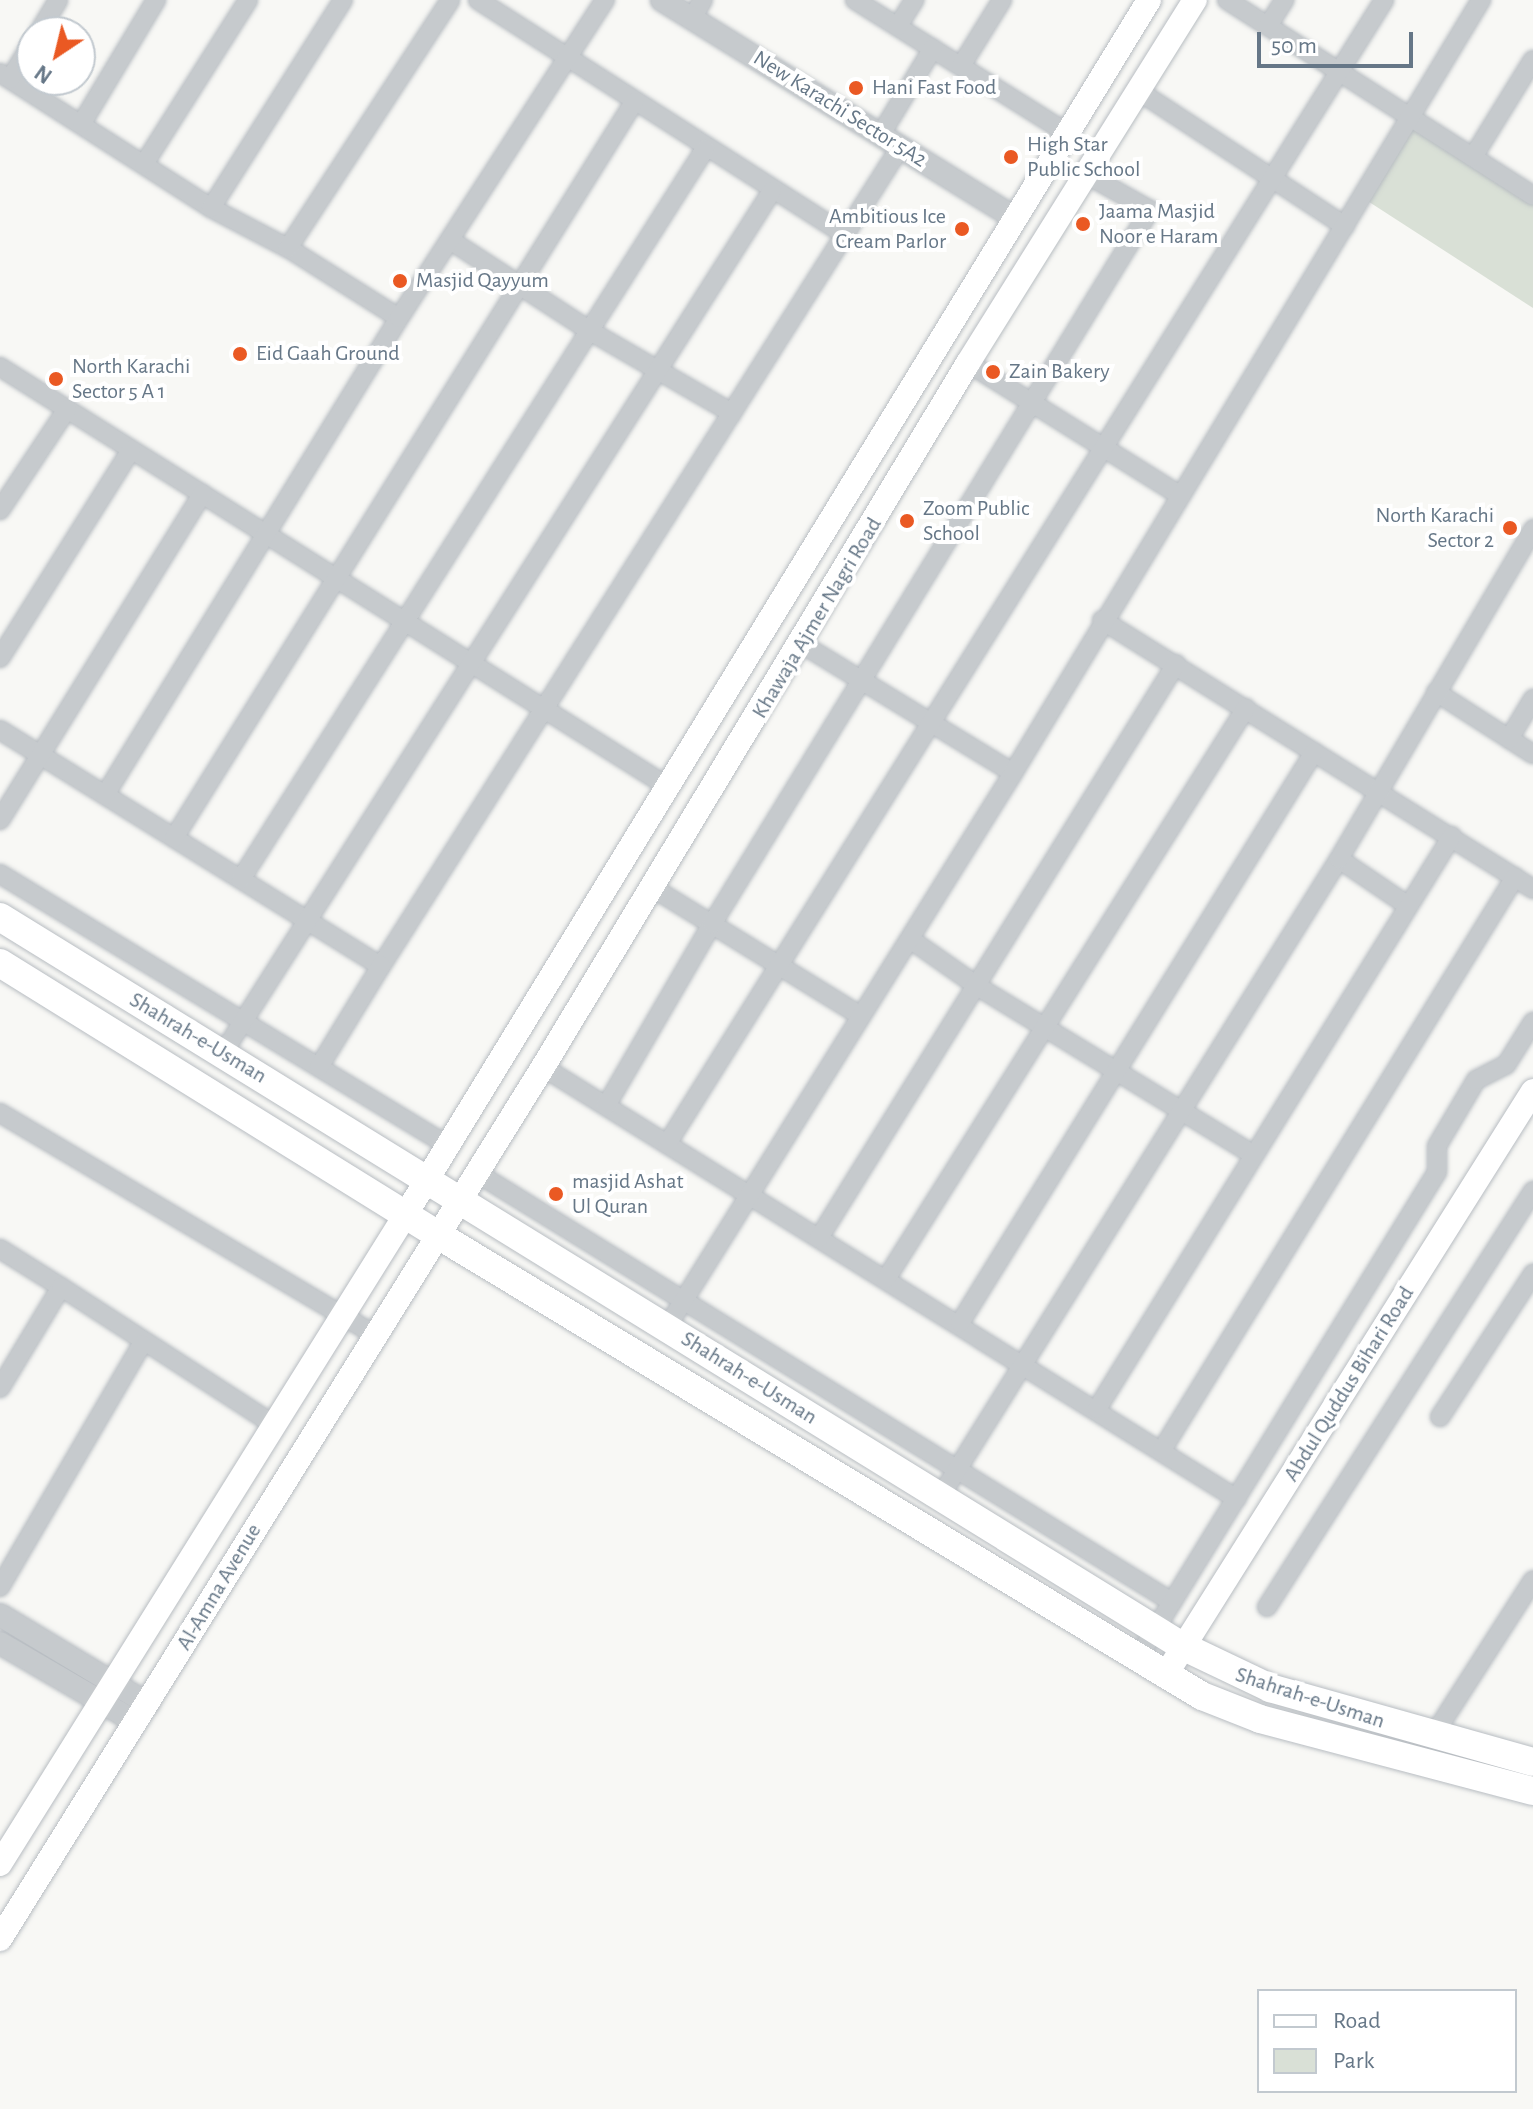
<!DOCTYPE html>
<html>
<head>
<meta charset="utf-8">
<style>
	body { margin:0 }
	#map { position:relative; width:1533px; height:2109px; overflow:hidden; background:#f8f8f5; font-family:"Alegreya Sans",sans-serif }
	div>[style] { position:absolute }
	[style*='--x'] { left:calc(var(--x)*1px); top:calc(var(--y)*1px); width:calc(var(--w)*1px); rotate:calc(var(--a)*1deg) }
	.green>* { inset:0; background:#d9e0d6 }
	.roads { filter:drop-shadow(0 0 2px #b8bdc2) drop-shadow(0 0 2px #b8bdc2) }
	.minor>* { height:18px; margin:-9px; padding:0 9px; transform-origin:9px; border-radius:9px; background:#c6cacd }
	.tertiary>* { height:22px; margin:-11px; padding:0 11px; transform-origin:11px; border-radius:11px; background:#c6cacd }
	.secondary>* { height:24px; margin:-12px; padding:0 12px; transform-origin:12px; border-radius:12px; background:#fff }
	.primary>* { height:28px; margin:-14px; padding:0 14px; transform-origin:14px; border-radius:14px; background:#fff }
	.dots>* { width:22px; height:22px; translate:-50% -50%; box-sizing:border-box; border:4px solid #fff; border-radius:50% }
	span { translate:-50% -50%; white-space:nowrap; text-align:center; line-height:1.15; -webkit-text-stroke:8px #fff; paint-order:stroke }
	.poi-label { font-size:22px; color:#667787 }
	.left { translate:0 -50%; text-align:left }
	.right { translate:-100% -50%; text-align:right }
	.street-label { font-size:22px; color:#667787 }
	.legend { position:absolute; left:1257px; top:1989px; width:260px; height:104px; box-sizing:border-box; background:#fff; border:2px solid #c2c9cf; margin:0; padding:10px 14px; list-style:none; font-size:24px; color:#667787 }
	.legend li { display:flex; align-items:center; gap:16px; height:40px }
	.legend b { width:40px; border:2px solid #c2c9cf }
	.north { position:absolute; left:16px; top:16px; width:80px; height:80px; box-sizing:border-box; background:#fff; border:2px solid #c2c9cf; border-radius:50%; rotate:215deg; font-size:22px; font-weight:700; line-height:32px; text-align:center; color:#667787 }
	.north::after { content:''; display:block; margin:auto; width:28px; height:36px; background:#ea5923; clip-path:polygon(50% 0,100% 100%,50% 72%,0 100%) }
	.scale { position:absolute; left:1257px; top:32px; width:156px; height:36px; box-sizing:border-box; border:4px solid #667787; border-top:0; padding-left:10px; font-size:24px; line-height:28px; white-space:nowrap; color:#667787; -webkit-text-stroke:6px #fff; paint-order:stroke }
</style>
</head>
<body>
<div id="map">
	<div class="green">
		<i style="clip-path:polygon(1412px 118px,1533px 195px,1533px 308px,1363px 198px)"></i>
	</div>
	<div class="roads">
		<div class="minor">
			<i style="--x:478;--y:0;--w:436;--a:32.6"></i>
			<i style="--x:855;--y:0;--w:250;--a:32.1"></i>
			<i style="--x:1227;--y:0;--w:363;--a:32.6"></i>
			<i style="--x:692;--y:18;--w:21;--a:-59"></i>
			<i style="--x:898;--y:26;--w:31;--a:-58"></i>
			<i style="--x:1268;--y:26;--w:31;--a:-58"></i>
			<i style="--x:39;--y:32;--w:37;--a:-59"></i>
			<i style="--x:961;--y:66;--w:78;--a:-58.2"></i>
			<i style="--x:0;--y:73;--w:250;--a:32.6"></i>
			<i style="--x:211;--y:208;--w:87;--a:27.5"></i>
			<i style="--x:288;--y:248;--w:131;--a:32.2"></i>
			<i style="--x:10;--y:79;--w:42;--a:-58.6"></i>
			<i style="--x:1140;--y:92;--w:245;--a:33.2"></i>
			<i style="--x:82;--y:123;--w:144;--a:-59"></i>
			<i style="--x:881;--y:134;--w:100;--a:-58.8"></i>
			<i style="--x:1473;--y:157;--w:114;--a:-58.3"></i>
			<i style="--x:144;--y:164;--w:194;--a:-57.6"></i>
			<i style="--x:211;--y:208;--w:246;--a:-57.6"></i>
			<i style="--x:450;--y:240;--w:167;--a:33"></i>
			<i style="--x:590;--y:331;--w:164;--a:30"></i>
			<i style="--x:288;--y:248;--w:296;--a:-56.8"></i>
			<i style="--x:968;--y:363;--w:249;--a:32"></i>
			<i style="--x:0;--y:367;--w:785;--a:32.15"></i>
			<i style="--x:0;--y:510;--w:121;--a:-56.4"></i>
			<i style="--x:1102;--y:620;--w:508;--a:31.97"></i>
			<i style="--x:802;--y:644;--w:247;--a:31.4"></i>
			<i style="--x:0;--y:658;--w:246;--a:-57.8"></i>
			<i style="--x:1436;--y:692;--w:115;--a:32.6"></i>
			<i style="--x:0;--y:730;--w:448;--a:31.8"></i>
			<i style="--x:381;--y:966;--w:971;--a:-57.62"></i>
			<i style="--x:1509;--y:739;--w:47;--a:-59"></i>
			<i style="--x:105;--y:795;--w:560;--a:-58.35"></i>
			<i style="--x:399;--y:318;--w:379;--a:-57.1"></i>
			<i style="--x:0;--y:820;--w:384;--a:-58.2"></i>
			<i style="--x:174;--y:838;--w:868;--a:-57.99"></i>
			<i style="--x:1339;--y:859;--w:82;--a:34.1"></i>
			<i style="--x:0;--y:874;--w:523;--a:31.23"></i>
			<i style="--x:241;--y:879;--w:865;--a:-57.56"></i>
			<i style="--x:653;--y:888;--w:244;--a:31.6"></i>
			<i style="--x:910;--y:939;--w:82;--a:35"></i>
			<i style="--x:977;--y:986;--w:322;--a:31.4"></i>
			<i style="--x:223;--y:1053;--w:1022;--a:-57.51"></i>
			<i style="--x:319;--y:1067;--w:119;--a:-58.5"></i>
			<i style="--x:543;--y:1067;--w:817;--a:31.9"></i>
			<i style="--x:606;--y:1106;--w:211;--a:-59.8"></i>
			<i style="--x:712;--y:924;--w:838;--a:-58.47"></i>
			<i style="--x:1150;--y:210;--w:76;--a:-150.7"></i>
			<i style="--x:0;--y:1113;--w:434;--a:30.6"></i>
			<i style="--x:667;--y:1144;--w:1350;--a:-57.92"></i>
			<i style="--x:477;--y:1173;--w:817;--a:31.69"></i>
			<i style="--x:819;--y:1238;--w:676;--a:-58.12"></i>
			<i style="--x:0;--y:1249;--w:72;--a:31.9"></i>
			<i style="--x:61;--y:1287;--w:118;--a:121.1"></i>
			<i style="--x:886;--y:1279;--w:675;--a:-57.77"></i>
			<i style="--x:61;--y:1287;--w:252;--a:32.9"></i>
			<i style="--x:960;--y:1323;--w:672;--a:-58.2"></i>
			<i style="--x:667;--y:1327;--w:653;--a:-58.01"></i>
			<i style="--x:1013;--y:773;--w:904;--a:-58.81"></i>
			<i style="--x:1097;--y:1409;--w:674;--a:-58.22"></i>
			<i style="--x:1440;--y:1417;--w:171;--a:-57"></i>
			<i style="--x:1162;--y:1450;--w:673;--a:-58.36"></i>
			<i style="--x:940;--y:1497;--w:752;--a:-57.98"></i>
			<i style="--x:1339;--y:859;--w:383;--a:-59.5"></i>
			<i style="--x:0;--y:1587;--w:281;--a:-59.7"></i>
			<i style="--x:1267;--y:1607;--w:494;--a:-57.4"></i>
			<i style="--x:1137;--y:1659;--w:572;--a:-58.37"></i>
			<i style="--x:1437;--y:1172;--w:26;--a:-90"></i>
			<i style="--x:1437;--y:1146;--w:77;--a:-59.4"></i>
			<i style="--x:1476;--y:1080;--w:34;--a:-27"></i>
			<i style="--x:1506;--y:1065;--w:51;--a:-57.9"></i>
			<i style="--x:1433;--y:1736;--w:185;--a:-57.3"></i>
		</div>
		<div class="tertiary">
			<i style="--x:662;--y:0;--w:416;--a:31.7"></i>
			<i style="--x:0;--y:1615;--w:173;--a:31"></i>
			<i style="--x:0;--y:1643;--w:157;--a:30.2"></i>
		</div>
		<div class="secondary">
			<i style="--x:1165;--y:1676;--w:691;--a:-57.83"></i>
			<i style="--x:0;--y:1864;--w:766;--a:-58.01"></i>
			<i style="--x:406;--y:1214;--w:1423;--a:-58.53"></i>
			<i style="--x:0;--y:1939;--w:1027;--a:-58.09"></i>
			<i style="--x:543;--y:1067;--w:822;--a:-58.88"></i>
			<i style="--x:968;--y:363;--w:428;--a:-58"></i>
		</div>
		<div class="primary">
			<i style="--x:0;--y:917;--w:1389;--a:31.66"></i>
			<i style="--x:1182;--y:1646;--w:98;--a:25.5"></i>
			<i style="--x:1270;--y:1688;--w:273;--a:15.7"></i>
			<i style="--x:0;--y:963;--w:516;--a:31.84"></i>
			<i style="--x:438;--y:1235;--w:892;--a:31.11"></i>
			<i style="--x:1202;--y:1696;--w:62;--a:21.6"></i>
			<i style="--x:1260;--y:1719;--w:282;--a:14.8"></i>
		</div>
	</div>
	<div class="dots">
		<i style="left:856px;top:88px;background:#ea5923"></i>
		<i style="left:1011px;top:157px;background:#ea5923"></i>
		<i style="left:1083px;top:224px;background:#ea5923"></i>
		<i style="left:962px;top:229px;background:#ea5923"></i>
		<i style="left:400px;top:281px;background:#ea5923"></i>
		<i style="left:240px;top:354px;background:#ea5923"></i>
		<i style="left:993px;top:372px;background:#ea5923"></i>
		<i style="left:56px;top:379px;background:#ea5923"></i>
		<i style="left:907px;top:521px;background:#ea5923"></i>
		<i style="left:1510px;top:528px;background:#ea5923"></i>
		<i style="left:556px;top:1194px;background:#ea5923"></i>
	</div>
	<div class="poi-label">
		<span class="left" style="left:872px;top:88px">Hani Fast Food</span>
		<span class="left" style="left:1027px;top:157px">High Star<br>Public School</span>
		<span class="left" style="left:1099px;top:224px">Jaama Masjid<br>Noor e Haram</span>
		<span class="right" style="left:946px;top:229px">Ambitious Ice<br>Cream Parlor</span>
		<span class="left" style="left:416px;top:281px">Masjid Qayyum</span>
		<span class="left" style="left:256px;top:354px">Eid Gaah Ground</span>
		<span class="left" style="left:72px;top:379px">North Karachi<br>Sector 5 A 1</span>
		<span class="left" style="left:1009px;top:372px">Zain Bakery</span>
		<span class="left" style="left:923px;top:521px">Zoom Public<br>School</span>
		<span class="right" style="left:1494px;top:528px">North Karachi<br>Sector 2</span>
		<span class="left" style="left:572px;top:1194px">masjid Ashat<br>Ul Quran</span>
	</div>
	<div class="street-label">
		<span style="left:840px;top:109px;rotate:32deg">New Karachi Sector 5A2</span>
		<span style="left:817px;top:618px;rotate:-59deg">Khawaja Ajmer Nagri Road</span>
		<span style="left:198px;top:1038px;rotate:31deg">Shahrah-e-Usman</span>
		<span style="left:749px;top:1378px;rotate:32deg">Shahrah-e-Usman</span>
		<span style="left:1349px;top:1384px;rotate:-58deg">Abdul Quddus Bihari Road</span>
		<span style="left:219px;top:1587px;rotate:-59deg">Al-Amna Avenue</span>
		<span style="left:1310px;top:1698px;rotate:18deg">Shahrah-e-Usman</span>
	</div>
	<ul class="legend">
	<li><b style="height:10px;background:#fff"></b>Road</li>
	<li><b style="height:22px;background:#d9e0d6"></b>Park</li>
	</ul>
	<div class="north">N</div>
	<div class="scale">50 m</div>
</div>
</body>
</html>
